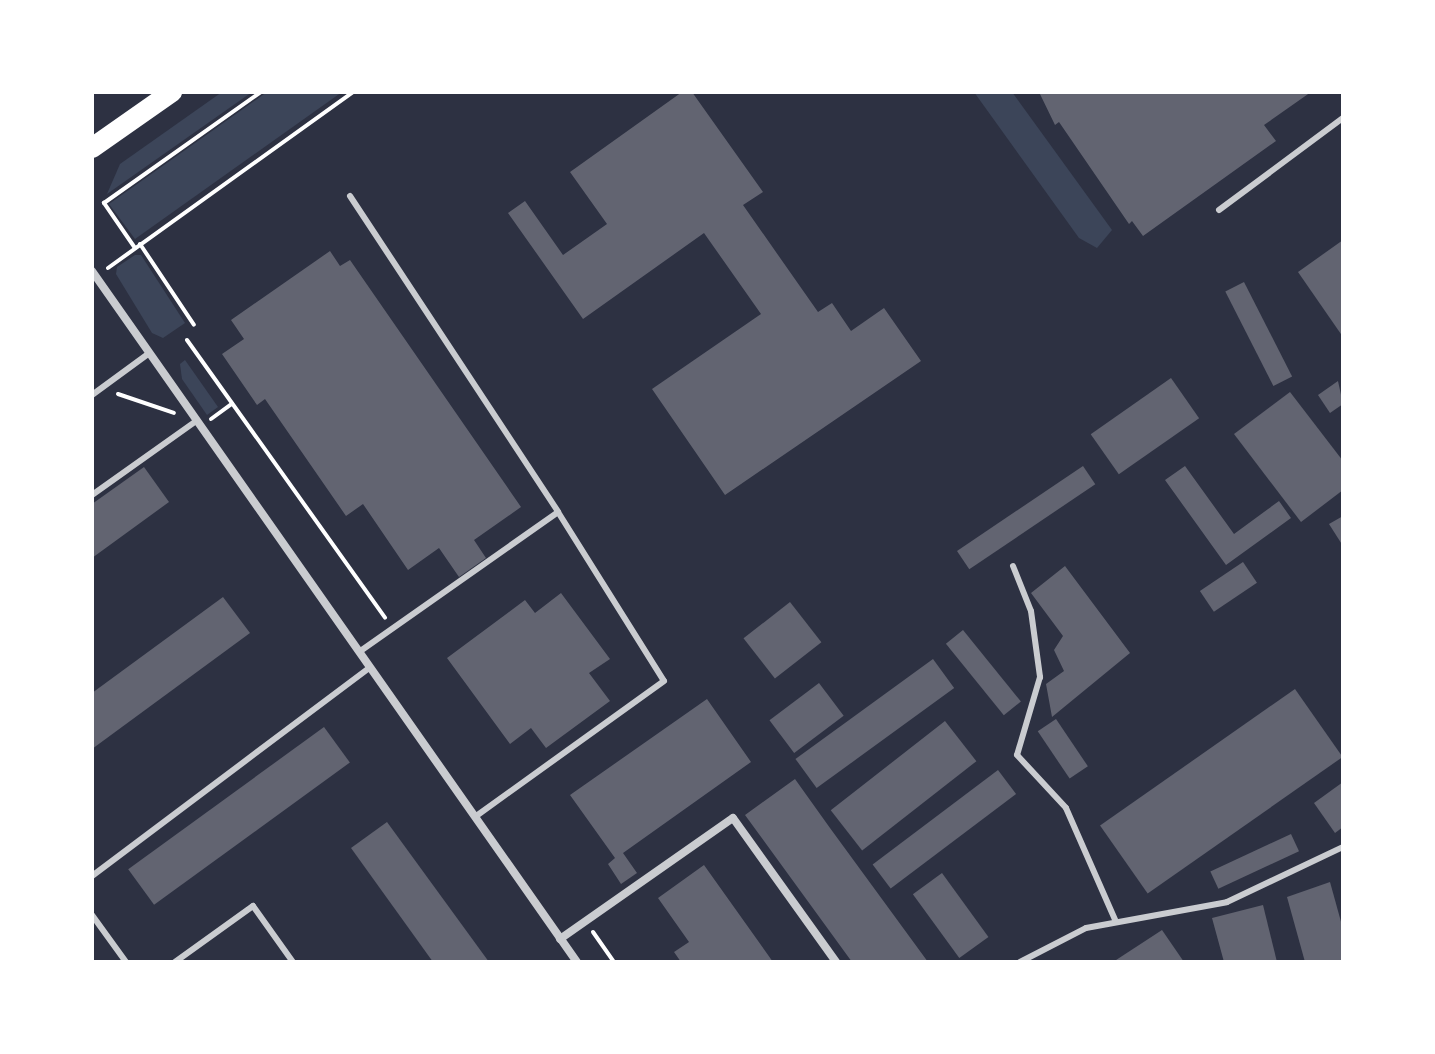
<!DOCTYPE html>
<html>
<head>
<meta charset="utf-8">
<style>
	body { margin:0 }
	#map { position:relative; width:1435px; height:1054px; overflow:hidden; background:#2d3142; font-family:Montserrat,sans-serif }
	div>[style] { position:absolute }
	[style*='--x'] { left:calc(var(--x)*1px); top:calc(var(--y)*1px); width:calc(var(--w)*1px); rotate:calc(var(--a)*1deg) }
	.green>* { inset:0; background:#3c4559 }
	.building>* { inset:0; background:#626471; transform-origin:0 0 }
	.path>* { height:4px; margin:-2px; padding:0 2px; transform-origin:2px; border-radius:2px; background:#fff }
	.service>* { height:6px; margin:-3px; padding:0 3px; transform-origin:3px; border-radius:3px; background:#caccd0 }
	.minor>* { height:8px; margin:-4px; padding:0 4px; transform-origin:4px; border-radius:4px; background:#caccd0 }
	.primary>* { height:20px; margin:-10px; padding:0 10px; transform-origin:10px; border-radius:10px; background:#fff }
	span { translate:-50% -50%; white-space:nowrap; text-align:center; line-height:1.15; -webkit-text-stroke:7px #fff; paint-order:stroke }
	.frame { position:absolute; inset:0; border:94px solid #fff; pointer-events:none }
</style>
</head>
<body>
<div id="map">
	<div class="green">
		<i style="clip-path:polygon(222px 92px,252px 92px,107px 194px,120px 164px)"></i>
		<i style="clip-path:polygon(267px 92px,342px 92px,135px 239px,109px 204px)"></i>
		<i style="clip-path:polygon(974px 92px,1012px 92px,1112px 230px,1097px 248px,1079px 238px)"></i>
		<i style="clip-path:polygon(135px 255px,141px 255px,185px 323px,163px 338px,152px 333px,116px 274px,117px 267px)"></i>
		<i style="clip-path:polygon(185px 360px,218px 407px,207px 415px,182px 379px,180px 364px)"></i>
	</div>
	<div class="building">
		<i style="clip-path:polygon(682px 92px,692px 92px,763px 192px,743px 205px,818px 312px,832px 303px,851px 331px,884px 308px,921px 361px,725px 495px,652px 389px,761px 314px,704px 233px,583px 319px,508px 213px,525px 201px,563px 255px,607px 224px,570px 172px)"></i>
		<i style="clip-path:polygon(1039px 92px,1311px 92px,1264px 125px,1276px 141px,1143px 236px,1132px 221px,1129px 224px,1059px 122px,1055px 125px)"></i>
		<i style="clip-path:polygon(1343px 240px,1343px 337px,1298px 272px)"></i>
		<i style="clip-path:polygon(330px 251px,340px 266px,350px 260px,521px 507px,474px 540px,486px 558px,459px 577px,439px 548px,408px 570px,363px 504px,346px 516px,265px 399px,257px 405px,222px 354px,244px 339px,231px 320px)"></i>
		<i style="left:1244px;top:282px;width:106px;height:21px;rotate:63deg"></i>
		<i style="left:1171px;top:378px;width:49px;height:98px;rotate:55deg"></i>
		<i style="clip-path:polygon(1338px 381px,1343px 404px,1330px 413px,1318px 395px)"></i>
		<i style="clip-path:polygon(1290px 392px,1343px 461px,1343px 490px,1301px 522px,1234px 434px)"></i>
		<i style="left:1083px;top:466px;width:22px;height:152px;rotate:56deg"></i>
		<i style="clip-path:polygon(1185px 466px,1234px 534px,1279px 501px,1291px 518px,1226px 565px,1165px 480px)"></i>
		<i style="clip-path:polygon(144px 467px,169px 502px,92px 558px,92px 504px)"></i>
		<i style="clip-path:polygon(1343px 516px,1343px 546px,1329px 524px)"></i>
		<i style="left:1243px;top:562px;width:25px;height:52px;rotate:56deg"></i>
		<i style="clip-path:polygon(1065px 566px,1130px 653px,1052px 717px,1046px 684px,1064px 671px,1054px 650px,1063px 636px,1031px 593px)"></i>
		<i style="clip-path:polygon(561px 593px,610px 659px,589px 673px,610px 701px,546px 748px,531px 728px,510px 744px,447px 658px,525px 600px,535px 613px)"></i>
		<i style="clip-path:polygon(223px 597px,250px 633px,92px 749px,92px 693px)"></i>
		<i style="left:790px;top:602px;width:51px;height:59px;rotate:52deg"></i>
		<i style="left:963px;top:630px;width:92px;height:22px;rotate:51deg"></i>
		<i style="left:933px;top:659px;width:36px;height:170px;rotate:54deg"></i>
		<i style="left:819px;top:683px;width:41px;height:62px;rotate:53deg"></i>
		<i style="left:1295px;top:689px;width:83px;height:238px;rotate:55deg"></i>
		<i style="clip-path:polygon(707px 699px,751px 762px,623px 853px,637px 873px,621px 884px,608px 864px,615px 858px,570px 795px)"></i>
		<i style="left:1056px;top:719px;width:57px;height:22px;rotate:56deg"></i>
		<i style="left:945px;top:721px;width:51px;height:145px;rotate:52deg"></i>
		<i style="left:324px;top:727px;width:44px;height:242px;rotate:54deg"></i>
		<i style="left:998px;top:770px;width:30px;height:157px;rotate:53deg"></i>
		<i style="clip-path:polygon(795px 779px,830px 828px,928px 962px,852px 962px,745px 815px)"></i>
		<i style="clip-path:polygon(1343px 782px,1343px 827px,1335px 833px,1314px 803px)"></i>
		<i style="clip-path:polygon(387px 822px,489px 962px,433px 962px,351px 848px)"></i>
		<i style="left:1291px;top:834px;width:19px;height:89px;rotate:65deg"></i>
		<i style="clip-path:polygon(704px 865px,773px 962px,681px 962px,674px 952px,689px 942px,658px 898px)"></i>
		<i style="left:942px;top:873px;width:79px;height:36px;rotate:54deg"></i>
		<i style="clip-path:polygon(1330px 882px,1343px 929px,1343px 962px,1305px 962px,1287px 897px)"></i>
		<i style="clip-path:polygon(1263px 905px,1277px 962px,1224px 962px,1212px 918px)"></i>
		<i style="clip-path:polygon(1162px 930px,1184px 962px,1113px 962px)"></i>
	</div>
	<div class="path">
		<i style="--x:140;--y:244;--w:97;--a:56.3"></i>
		<i style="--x:135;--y:248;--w:55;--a:-124.6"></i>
		<i style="--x:104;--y:203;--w:192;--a:-35.3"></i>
		<i style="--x:108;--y:268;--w:302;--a:-35.7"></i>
		<i style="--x:187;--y:340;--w:341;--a:54.5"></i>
		<i style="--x:118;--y:394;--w:59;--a:18.7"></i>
		<i style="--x:211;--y:419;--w:26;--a:-36"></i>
		<i style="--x:593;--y:932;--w:37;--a:55"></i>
	</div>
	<div class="service">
		<i style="--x:350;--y:196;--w:378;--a:56.6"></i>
		<i style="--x:1219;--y:210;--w:154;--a:-36.6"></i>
		<i style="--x:92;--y:395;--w:69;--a:-36.2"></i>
		<i style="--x:92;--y:495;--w:128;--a:-35.4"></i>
		<i style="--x:1013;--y:566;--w:48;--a:68.2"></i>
		<i style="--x:1031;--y:611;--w:67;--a:82.2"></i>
		<i style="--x:1040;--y:677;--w:81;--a:106.4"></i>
		<i style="--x:1017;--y:755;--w:72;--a:47.2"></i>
		<i style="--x:1066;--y:808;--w:124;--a:66.3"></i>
		<i style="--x:359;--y:652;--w:243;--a:-35.1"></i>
		<i style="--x:558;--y:512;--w:199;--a:57.9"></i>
		<i style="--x:664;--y:681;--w:233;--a:144.3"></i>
		<i style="--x:92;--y:876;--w:348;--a:-36.9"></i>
		<i style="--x:92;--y:915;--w:58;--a:54.1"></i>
		<i style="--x:175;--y:962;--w:96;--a:-35.7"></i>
		<i style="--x:253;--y:906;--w:69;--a:54.5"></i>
		<i style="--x:1020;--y:962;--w:74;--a:-27.3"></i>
		<i style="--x:1086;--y:928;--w:143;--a:-10.4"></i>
		<i style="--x:1227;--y:902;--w:128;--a:-25.4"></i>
	</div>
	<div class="minor">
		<i style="--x:92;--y:271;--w:844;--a:54.94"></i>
		<i style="--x:560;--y:939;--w:211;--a:-35"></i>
		<i style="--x:733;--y:818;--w:177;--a:54.4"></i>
	</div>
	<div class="primary">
		<i style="--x:92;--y:148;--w:98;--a:-35"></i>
	</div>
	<div class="frame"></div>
</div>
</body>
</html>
